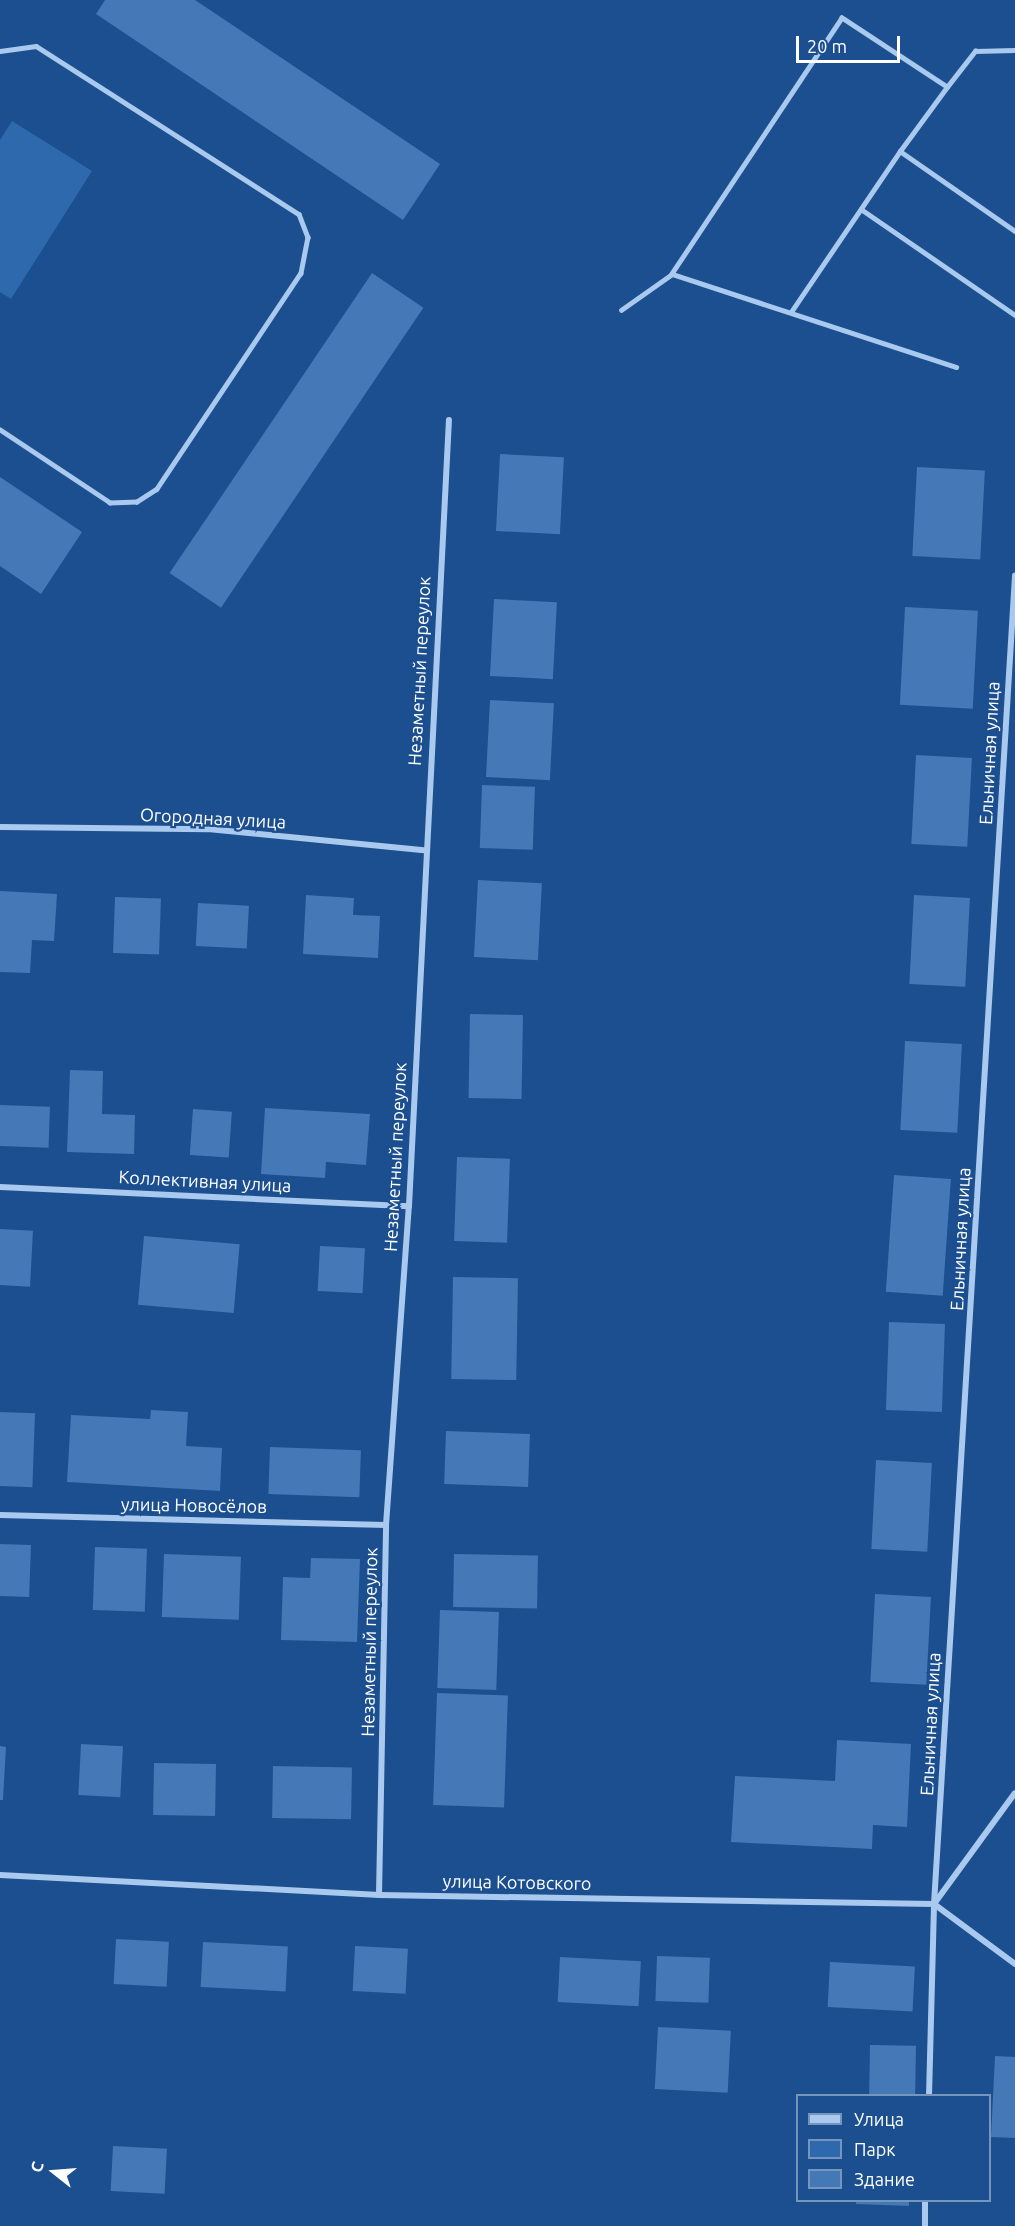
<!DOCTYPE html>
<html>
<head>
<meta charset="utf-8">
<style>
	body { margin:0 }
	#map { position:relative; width:1015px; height:2226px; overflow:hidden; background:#1b4f8f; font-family:Ubuntu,sans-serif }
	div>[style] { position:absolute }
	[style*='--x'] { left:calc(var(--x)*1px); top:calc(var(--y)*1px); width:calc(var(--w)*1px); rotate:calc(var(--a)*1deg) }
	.green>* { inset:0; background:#2e69ad }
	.building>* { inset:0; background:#4478b7; transform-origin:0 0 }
	.lane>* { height:4.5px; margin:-2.25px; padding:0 2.25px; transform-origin:2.25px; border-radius:2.25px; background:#a9c9ee }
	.street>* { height:6px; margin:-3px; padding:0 3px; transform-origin:3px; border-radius:3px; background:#a9c9ee }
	span { translate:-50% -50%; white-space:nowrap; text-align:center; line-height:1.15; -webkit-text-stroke:4.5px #1b4f8f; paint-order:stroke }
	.street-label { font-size:18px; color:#fff }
	.legend { position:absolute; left:796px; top:2094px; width:195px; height:108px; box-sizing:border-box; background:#1b4f8f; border:2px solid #7695bc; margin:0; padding:8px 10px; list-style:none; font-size:18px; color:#fff }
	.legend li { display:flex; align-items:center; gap:12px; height:30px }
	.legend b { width:30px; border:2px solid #7695bc }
	.north { position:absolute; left:24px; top:2142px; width:60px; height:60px; -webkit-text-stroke:4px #1b4f8f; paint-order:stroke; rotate:287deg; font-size:16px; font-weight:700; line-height:24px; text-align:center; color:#fff }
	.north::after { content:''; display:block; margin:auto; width:21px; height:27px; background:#fff; clip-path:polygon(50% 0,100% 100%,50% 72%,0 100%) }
	.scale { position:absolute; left:796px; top:36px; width:104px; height:27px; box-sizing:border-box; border:3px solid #fff; border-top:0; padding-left:8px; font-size:18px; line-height:21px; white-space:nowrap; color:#fff; -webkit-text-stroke:4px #1b4f8f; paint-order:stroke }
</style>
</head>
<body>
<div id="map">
	<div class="green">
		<i style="clip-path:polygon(12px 121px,92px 171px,11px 299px,0 292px,0 140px)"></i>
	</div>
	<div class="building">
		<i style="clip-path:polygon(105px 0,195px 0,440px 164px,403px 220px,96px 14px)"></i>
		<i style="left:372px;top:273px;width:62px;height:362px;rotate:34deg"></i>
		<i style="left:500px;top:454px;width:64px;height:77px;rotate:3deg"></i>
		<i style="left:917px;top:467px;width:68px;height:89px;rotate:3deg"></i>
		<i style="clip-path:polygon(0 477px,82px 532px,41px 594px,0 566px)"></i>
		<i style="left:494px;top:599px;width:63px;height:77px;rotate:3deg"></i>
		<i style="left:905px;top:607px;width:73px;height:98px;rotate:3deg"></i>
		<i style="left:490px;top:700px;width:64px;height:77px;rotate:3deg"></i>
		<i style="left:916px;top:755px;width:56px;height:89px;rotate:3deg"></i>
		<i style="left:482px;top:785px;width:53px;height:63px;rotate:2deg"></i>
		<i style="left:478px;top:880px;width:64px;height:77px;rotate:3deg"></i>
		<i style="clip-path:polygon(0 891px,57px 894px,54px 941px,32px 940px,30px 973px,0 972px)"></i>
		<i style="clip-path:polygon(306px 895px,354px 898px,353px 915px,380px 916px,378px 958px,303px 954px)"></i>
		<i style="left:914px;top:895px;width:56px;height:89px;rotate:3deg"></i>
		<i style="left:115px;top:897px;width:46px;height:56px;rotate:2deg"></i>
		<i style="left:198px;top:903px;width:51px;height:43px;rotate:3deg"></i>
		<i style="left:470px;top:1014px;width:53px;height:84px;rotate:1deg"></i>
		<i style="left:905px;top:1041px;width:57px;height:89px;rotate:3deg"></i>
		<i style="clip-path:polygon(70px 1070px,103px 1071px,102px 1114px,135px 1115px,134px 1154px,67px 1152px)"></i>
		<i style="left:0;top:1105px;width:50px;height:41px;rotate:2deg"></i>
		<i style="clip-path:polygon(265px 1108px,370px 1114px,366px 1165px,326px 1162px,325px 1178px,261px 1174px)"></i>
		<i style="left:193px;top:1109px;width:39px;height:46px;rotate:4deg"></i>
		<i style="left:457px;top:1157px;width:53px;height:84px;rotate:2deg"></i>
		<i style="left:894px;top:1175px;width:57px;height:117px;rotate:4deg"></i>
		<i style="left:0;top:1229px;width:33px;height:56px;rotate:3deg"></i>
		<i style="left:144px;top:1236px;width:96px;height:69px;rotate:5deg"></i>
		<i style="left:320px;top:1246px;width:45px;height:45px;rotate:3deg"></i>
		<i style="left:453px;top:1277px;width:65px;height:102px;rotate:1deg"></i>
		<i style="left:889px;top:1322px;width:56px;height:88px;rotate:2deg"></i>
		<i style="clip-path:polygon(151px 1410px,188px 1412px,186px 1446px,222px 1448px,220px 1491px,67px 1482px,71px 1415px,150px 1419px)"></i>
		<i style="left:0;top:1412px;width:35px;height:74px;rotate:2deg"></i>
		<i style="left:446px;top:1431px;width:84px;height:53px;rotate:2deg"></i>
		<i style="left:270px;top:1447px;width:91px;height:47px;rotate:2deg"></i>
		<i style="left:876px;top:1460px;width:56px;height:89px;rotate:3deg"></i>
		<i style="left:0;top:1544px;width:31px;height:52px;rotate:2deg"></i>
		<i style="left:95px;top:1547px;width:52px;height:63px;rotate:2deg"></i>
		<i style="left:164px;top:1554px;width:77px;height:63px;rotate:2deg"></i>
		<i style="left:454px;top:1554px;width:84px;height:53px;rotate:1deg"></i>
		<i style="clip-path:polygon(311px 1558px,360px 1559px,357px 1642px,281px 1640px,283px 1577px,310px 1578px)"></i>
		<i style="left:875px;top:1594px;width:56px;height:88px;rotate:3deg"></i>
		<i style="left:440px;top:1610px;width:59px;height:78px;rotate:2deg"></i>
		<i style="left:437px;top:1693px;width:71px;height:112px;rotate:2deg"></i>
		<i style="clip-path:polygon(837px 1740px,911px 1744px,907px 1827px,873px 1825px,872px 1849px,731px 1842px,735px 1776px,835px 1781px)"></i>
		<i style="left:81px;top:1744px;width:42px;height:51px;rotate:3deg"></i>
		<i style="clip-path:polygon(0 1746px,6px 1747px,3px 1800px,0 1800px)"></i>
		<i style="left:154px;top:1763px;width:62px;height:52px;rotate:1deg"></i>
		<i style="left:273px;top:1766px;width:79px;height:52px;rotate:1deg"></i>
		<i style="left:116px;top:1939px;width:53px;height:45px;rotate:3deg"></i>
		<i style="left:203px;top:1942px;width:85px;height:45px;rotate:3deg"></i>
		<i style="left:355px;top:1946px;width:53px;height:45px;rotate:3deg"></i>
		<i style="left:657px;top:1956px;width:53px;height:45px;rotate:2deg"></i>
		<i style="left:560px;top:1957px;width:81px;height:45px;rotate:3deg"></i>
		<i style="left:830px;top:1962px;width:85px;height:45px;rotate:3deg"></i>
		<i style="left:658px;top:2027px;width:73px;height:62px;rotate:3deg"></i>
		<i style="left:870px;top:2045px;width:46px;height:51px;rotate:1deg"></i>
		<i style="clip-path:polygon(995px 2056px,1015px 2057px,1015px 2138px,991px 2137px)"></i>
		<i style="left:113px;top:2146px;width:54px;height:45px;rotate:3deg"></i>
		<i style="clip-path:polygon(856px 2200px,909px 2200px,909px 2206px,856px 2204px)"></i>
	</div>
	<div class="lane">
		<i style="--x:0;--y:51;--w:36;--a:-8"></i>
		<i style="--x:36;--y:46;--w:312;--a:32.6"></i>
		<i style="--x:299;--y:214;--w:25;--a:69"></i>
		<i style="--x:308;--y:237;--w:37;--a:101"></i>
		<i style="--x:301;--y:273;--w:260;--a:123.7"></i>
		<i style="--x:157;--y:489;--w:24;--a:147"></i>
		<i style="--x:137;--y:502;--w:27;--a:178"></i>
		<i style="--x:110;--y:503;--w:132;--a:-146.4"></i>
		<i style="--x:947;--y:87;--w:46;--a:-52.1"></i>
		<i style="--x:975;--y:51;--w:40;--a:-1.4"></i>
		<i style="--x:900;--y:151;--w:79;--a:-53.7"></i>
		<i style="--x:947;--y:87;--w:126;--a:-146.7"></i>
		<i style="--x:842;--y:18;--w:307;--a:123.6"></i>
		<i style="--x:672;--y:274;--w:299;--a:18.1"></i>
		<i style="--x:861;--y:209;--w:187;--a:34.5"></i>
		<i style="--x:621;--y:310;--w:62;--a:-35.2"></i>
		<i style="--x:791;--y:312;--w:194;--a:-55.9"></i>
		<i style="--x:900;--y:151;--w:140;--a:34.8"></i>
	</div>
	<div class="street">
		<i style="--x:0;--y:827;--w:208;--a:0.6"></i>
		<i style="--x:208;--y:829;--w:217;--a:5.6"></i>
		<i style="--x:0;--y:1187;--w:409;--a:2.7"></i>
		<i style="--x:0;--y:1515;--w:386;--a:1.5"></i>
		<i style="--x:0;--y:1875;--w:380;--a:3"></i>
		<i style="--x:379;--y:1895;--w:555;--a:0.93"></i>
		<i style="--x:934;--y:1904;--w:101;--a:36.5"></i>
		<i style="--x:379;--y:1895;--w:370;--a:-88.9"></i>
		<i style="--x:386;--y:1525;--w:320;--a:-85.9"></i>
		<i style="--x:409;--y:1206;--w:787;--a:-87.09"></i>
		<i style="--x:934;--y:1904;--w:1331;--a:-86.51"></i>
		<i style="--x:929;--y:2096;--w:192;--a:-88.5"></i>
		<i style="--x:934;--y:1904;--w:137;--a:-53.9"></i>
		<i style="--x:925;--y:2226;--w:26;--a:-90"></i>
	</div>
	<div class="street-label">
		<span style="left:419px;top:671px;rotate:-87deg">Незаметный переулок</span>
		<span style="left:989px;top:753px;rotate:-87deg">Ельничная улица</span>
		<span style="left:213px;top:818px;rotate:3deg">Огородная улица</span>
		<span style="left:395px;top:1157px;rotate:-87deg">Незаметный переулок</span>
		<span style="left:205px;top:1181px;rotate:3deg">Коллективная улица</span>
		<span style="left:960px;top:1239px;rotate:-87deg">Ельничная улица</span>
		<span style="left:194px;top:1505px;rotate:1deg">улица Новосёлов</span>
		<span style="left:369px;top:1642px;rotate:-89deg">Незаметный переулок</span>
		<span style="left:930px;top:1724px;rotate:-87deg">Ельничная улица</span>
		<span style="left:517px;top:1882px;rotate:1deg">улица Котовского</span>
	</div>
	<ul class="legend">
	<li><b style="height:8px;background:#a9c9ee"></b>Улица</li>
	<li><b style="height:16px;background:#2e69ad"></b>Парк</li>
	<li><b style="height:16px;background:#4478b7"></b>Здание</li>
	</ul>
	<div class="north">С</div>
	<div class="scale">20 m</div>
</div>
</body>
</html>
